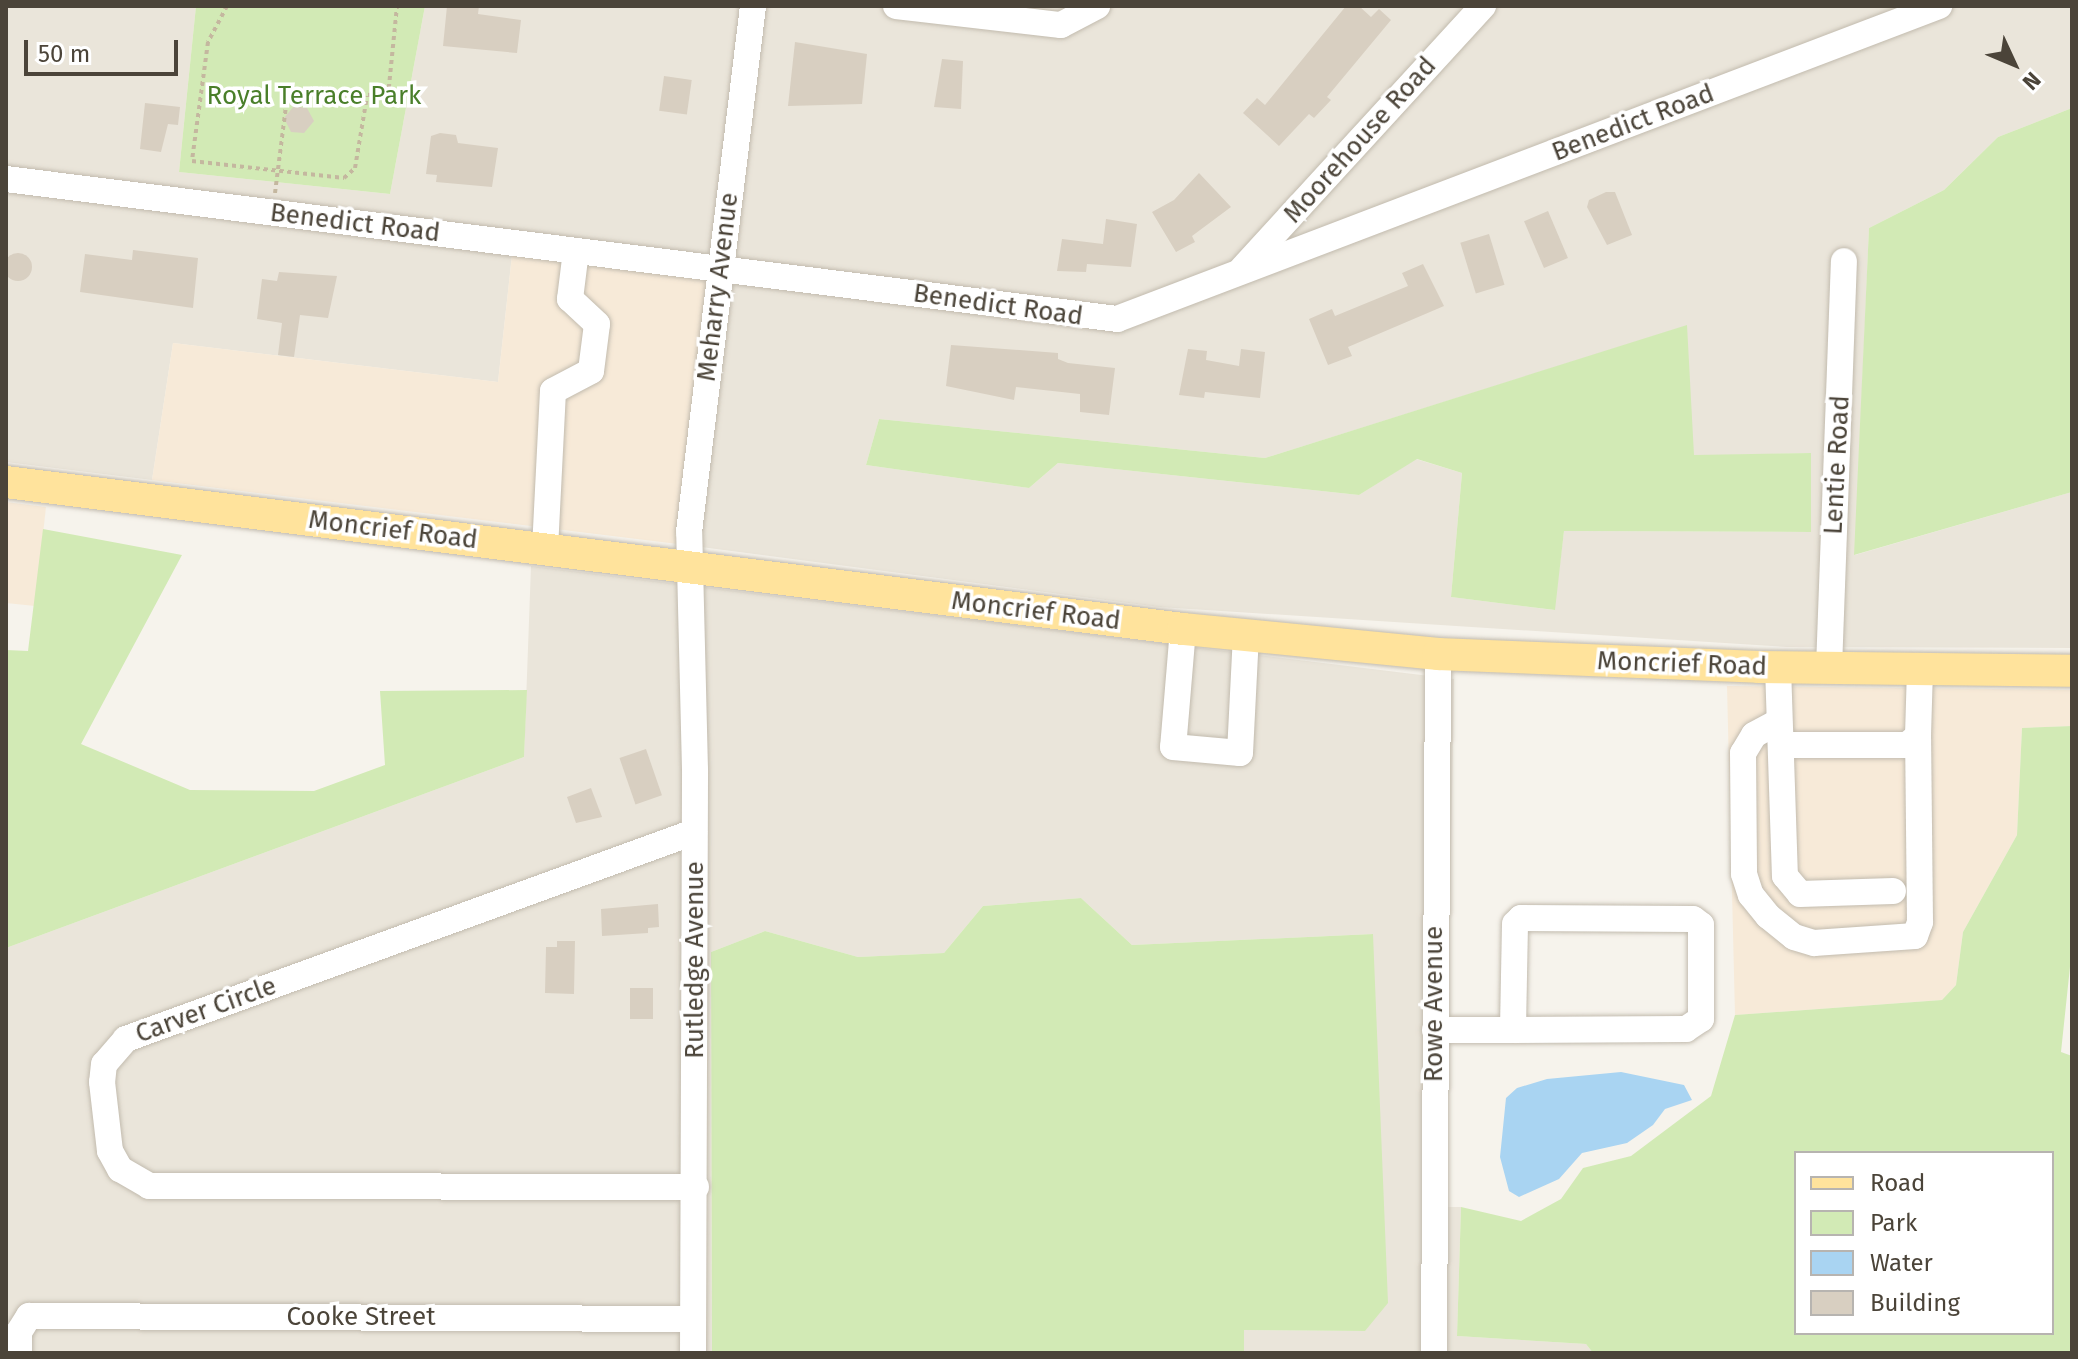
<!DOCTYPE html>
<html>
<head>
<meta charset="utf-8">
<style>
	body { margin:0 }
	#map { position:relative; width:2078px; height:1359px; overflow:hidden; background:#f6f3ec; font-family:"Fira Sans",sans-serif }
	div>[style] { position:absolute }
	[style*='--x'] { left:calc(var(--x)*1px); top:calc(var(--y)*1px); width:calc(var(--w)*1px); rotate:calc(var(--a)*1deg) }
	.residential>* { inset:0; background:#eae5da }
	.commercial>* { inset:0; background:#f7ead8 }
	.green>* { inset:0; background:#d2eab5 }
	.water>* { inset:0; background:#a9d4f2 }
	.building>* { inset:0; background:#d8cfc1; transform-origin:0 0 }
	.round { border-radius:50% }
	.path>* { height:4px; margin-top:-2px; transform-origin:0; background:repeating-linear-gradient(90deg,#c4b79f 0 4px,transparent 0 8px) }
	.roads { filter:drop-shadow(0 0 2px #c2bbae) drop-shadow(0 0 2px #c2bbae) }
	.minor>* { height:26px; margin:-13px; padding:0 13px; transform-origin:13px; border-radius:13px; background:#fff }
	.major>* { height:32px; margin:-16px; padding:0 16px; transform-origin:16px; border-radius:16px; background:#ffe39c }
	span { translate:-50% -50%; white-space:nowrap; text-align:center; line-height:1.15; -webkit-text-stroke:7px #fff; paint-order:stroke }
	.park-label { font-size:26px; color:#4a7f2a }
	.street-label { font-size:26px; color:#4b4439 }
	.frame { position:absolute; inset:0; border:8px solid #4b4439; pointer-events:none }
	.legend { position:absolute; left:1794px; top:1151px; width:260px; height:184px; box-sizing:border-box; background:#fff; border:2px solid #b7b4b0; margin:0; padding:10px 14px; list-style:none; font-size:24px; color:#4b4439 }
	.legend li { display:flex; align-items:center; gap:16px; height:40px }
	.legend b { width:40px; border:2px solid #b7b4b0 }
	.north { position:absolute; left:1974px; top:24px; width:80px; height:80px; -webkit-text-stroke:6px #fff; paint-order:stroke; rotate:134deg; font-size:22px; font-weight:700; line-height:32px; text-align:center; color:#4b4439 }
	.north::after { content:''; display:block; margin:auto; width:28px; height:36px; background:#4b4439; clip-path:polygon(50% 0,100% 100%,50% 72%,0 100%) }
	.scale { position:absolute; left:24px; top:40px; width:154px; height:36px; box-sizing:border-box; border:4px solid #4b4439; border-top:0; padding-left:10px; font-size:24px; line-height:28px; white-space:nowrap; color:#4b4439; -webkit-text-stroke:6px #fff; paint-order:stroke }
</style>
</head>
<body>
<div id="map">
	<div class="residential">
		<i style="clip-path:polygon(evenodd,6px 6px,196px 6px,179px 172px,390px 194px,425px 6px,2072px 6px,2072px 108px,1998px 137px,1944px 190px,1869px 228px,1855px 555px,2072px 492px,2072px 648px,1787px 647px,1159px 607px,678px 544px,512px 255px,498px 382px,173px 343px,152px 480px,6px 462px,6px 6px,1686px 326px,1693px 456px,1810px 453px,1811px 532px,1564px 531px,1554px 610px,1451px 597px,1462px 473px,1416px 459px,1359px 495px,1058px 463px,1029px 488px,866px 465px,879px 419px,1265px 458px,1686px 326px)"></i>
		<i style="clip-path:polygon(531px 566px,1454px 679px,1445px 1207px,1461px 1207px,1457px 1336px,1586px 1344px,1593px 1353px,1244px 1353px,1244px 1330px,1365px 1331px,1372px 934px,1132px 945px,1081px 898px,983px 906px,944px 953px,858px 957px,765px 931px,711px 952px,712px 1353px,6px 1353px,6px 948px,524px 757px)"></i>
	</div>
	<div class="commercial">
		<i style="clip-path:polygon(512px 255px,708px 279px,678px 544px,152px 480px,173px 343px,498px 382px)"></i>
		<i style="clip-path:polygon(6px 502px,46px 507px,35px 606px,6px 603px)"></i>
		<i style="clip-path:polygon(1727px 686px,2072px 690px,2072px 726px,2022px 728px,2017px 835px,1963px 932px,1956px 985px,1942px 1000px,1735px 1015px)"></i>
	</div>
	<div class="green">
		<i style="clip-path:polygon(196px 6px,425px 6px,390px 194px,179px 172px)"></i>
		<i style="clip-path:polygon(2072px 108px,2072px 492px,1854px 555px,1869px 228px,1944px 190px,1998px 137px)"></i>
		<i style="clip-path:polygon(1687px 325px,1694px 455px,1811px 453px,1811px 532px,1564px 531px,1555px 610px,1451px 597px,1462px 473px,1417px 459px,1359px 495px,1058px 463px,1029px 488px,866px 465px,879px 419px,1265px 458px)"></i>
		<i style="clip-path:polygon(43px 529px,182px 555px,81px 744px,190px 790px,314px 791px,385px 765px,380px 691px,527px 690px,524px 757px,6px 948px,6px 650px,28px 651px)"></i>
		<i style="clip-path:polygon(evenodd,2072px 726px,2072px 948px,2061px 1052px,2072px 1056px,2072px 1353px,1593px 1353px,1586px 1344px,1457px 1336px,1461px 1207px,1521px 1221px,1561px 1199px,1583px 1168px,1631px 1156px,1711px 1096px,1735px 1015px,1942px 1000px,1956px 985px,1963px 932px,2017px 835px,2022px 728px,2072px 726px,2052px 1153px,2052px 1333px,1796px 1333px,1796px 1153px,2052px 1153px)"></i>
		<i style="clip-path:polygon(1081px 898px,1132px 945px,1373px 934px,1388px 1303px,1365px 1331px,1244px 1330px,1244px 1353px,712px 1353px,711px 952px,765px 931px,858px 957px,944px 953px,983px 906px)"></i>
	</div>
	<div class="water">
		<i style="clip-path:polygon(1621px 1072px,1684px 1085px,1692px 1100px,1665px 1109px,1653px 1125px,1627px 1143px,1582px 1153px,1559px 1179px,1519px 1197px,1509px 1191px,1500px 1157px,1506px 1098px,1517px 1088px,1547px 1079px)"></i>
	</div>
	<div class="building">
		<i style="clip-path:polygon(447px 6px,479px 6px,478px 14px,521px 20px,517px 53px,443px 46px)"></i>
		<i style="clip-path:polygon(1346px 6px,1359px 6px,1371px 17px,1379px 9px,1391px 20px,1327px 97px,1331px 100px,1314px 118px,1309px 114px,1279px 146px,1243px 113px,1257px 98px,1265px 105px)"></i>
		<i style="clip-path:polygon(795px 42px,867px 54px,862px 104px,788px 106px)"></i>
		<i style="clip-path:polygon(942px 59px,963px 61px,961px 109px,934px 107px)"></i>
		<i style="left:664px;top:76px;width:28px;height:35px;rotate:8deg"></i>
		<i style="clip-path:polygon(145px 103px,180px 107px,178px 125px,168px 124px,161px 152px,140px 149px)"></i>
		<i style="clip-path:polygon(294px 106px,307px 108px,314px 121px,304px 133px,291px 132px,284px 118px)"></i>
		<i style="clip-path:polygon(440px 133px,456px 135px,458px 143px,498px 148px,492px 187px,436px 182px,437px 175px,426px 174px,431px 136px)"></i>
		<i style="clip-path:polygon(1199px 173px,1231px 207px,1192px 236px,1195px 242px,1176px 252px,1152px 212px,1174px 200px)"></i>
		<i style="clip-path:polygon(1606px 192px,1615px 192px,1632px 235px,1607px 245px,1587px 207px,1589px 200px)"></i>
		<i style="left:1548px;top:211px;width:51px;height:26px;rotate:67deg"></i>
		<i style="clip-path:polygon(1106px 219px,1137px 224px,1131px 267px,1087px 264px,1086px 272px,1057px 271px,1062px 239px,1103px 244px)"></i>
		<i style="left:1489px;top:234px;width:53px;height:30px;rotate:73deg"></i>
		<i style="clip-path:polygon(133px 250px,198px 258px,193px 308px,80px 292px,85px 254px,132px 260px)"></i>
		<i class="round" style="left:4px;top:253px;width:28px;height:28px"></i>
		<i style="clip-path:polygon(1423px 264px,1444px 306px,1348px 347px,1352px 356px,1328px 365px,1309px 319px,1332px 309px,1335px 316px,1408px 286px,1402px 273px)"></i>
		<i style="clip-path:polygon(279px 272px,337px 276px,328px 318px,300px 315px,294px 357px,278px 355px,282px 323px,257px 319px,262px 279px,277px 281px)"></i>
		<i style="clip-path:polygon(951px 345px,1058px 353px,1058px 359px,1068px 363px,1115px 368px,1109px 415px,1080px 412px,1080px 394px,1016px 387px,1014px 400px,946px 386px)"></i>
		<i style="clip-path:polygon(1188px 349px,1207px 351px,1206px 360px,1239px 366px,1241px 349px,1265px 352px,1260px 398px,1205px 392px,1204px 398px,1179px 395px)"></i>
		<i style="left:646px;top:749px;width:49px;height:28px;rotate:71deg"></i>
		<i style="clip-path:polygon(591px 788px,602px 817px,576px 823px,567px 797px)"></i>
		<i style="clip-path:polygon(658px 904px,659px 927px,648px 928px,648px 933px,602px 936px,601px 909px)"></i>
		<i style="clip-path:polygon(557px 941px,575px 941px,574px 994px,545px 993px,546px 947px,557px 947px)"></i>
		<i style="left:630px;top:988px;width:23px;height:31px"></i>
	</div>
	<div class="path">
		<i style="--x:227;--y:6;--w:41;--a:117.8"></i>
		<i style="--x:208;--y:42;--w:120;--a:97.7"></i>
		<i style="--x:192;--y:161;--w:153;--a:6.4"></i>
		<i style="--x:344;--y:178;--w:15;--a:-42"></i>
		<i style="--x:355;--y:168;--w:73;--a:-80.5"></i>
		<i style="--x:275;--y:193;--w:104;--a:-82.8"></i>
		<i style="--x:288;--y:90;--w:100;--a:3.4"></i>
		<i style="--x:388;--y:96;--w:90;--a:-84.3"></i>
	</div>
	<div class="roads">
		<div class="minor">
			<i style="--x:896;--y:6;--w:166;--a:6.6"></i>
			<i style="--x:1061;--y:25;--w:41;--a:-27.8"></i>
			<i style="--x:6;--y:179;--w:1120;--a:7.18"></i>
			<i style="--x:1117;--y:319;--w:880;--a:-20.85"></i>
			<i style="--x:1242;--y:269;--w:357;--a:-47.5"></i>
			<i style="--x:545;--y:549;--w:158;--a:-87.1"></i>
			<i style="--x:553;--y:391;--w:43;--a:-27.8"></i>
			<i style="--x:591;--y:371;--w:47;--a:-82.7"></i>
			<i style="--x:597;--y:324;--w:37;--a:-137"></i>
			<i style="--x:570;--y:299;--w:48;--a:-82.9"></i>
			<i style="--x:1183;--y:629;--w:118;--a:94.8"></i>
			<i style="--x:1173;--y:747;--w:67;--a:5.1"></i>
			<i style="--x:1240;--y:753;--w:118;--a:-87.1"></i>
			<i style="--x:1778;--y:667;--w:209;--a:88.1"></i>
			<i style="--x:1785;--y:876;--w:23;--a:50"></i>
			<i style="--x:1800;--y:894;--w:93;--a:-1.8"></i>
			<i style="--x:1829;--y:668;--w:407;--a:-87.9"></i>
			<i style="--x:1778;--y:722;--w:27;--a:152"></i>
			<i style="--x:1754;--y:735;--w:21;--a:121"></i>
			<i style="--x:1743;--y:753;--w:121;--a:89.5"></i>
			<i style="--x:1744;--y:874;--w:22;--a:72"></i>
			<i style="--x:1751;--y:895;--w:27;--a:51"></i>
			<i style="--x:1768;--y:916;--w:33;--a:39"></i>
			<i style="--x:1794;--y:937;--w:21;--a:17"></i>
			<i style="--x:1814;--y:943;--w:101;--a:-4"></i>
			<i style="--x:1915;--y:936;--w:15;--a:-70"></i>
			<i style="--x:1920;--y:922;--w:186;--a:-90.6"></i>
			<i style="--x:1782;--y:745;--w:125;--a:0"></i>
			<i style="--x:1907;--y:745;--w:14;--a:-39"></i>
			<i style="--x:1918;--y:736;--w:67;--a:-88.3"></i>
			<i style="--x:694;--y:832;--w:605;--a:159.98"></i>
			<i style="--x:126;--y:1039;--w:33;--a:131"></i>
			<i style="--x:104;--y:1064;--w:18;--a:96"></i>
			<i style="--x:102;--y:1082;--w:69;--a:83.4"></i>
			<i style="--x:110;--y:1151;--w:21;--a:61"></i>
			<i style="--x:120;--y:1169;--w:34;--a:30"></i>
			<i style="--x:149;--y:1186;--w:547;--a:0.1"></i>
			<i style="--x:1435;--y:1030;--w:78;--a:0"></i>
			<i style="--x:1513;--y:1030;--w:173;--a:-0.3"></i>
			<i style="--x:1686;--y:1029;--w:18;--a:-34"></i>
			<i style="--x:1701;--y:1019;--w:94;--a:-90"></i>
			<i style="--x:1701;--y:925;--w:10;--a:-143"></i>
			<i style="--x:1693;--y:919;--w:172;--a:-179.7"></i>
			<i style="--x:1521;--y:918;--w:8;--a:135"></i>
			<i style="--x:1515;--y:924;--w:106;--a:91.1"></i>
			<i style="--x:19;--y:1353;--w:21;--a:-90"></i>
			<i style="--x:19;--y:1332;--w:19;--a:-58"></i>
			<i style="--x:29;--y:1316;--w:664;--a:0.26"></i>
			<i style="--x:693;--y:1353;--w:583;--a:-89.8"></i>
			<i style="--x:695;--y:770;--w:238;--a:-91.4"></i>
			<i style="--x:689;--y:532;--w:530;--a:-83.06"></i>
			<i style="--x:1434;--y:1353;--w:699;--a:-89.67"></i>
		</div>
		<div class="major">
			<i style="--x:6;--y:482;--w:1186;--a:7.12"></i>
			<i style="--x:1183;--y:629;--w:256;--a:5.6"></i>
			<i style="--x:1438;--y:654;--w:321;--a:2.3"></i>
			<i style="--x:1759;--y:667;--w:313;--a:0.7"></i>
		</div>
	</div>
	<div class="park-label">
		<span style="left:314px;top:96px">Royal Terrace Park</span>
	</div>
	<div class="street-label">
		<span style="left:1633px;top:123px;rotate:-21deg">Benedict Road</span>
		<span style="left:1360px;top:140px;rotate:-48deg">Moorehouse Road</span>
		<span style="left:355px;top:223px;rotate:7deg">Benedict Road</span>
		<span style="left:718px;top:287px;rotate:-83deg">Meharry Avenue</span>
		<span style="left:998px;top:305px;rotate:8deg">Benedict Road</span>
		<span style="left:1837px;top:465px;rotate:-87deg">Lentie Road</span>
		<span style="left:393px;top:530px;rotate:7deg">Moncrief Road</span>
		<span style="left:1036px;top:611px;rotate:7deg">Moncrief Road</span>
		<span style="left:1682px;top:664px;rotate:2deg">Moncrief Road</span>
		<span style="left:695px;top:960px;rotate:-90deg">Rutledge Avenue</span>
		<span style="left:1434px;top:1004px;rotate:-90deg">Rowe Avenue</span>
		<span style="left:206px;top:1010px;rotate:-20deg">Carver Circle</span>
		<span style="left:361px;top:1317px">Cooke Street</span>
	</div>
	<div class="frame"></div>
	<ul class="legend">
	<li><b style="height:10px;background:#ffe39c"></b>Road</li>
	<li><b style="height:22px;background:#d2eab5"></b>Park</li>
	<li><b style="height:22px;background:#a9d4f2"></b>Water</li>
	<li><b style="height:22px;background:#d8cfc1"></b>Building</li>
	</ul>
	<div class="north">N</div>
	<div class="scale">50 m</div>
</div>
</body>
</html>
